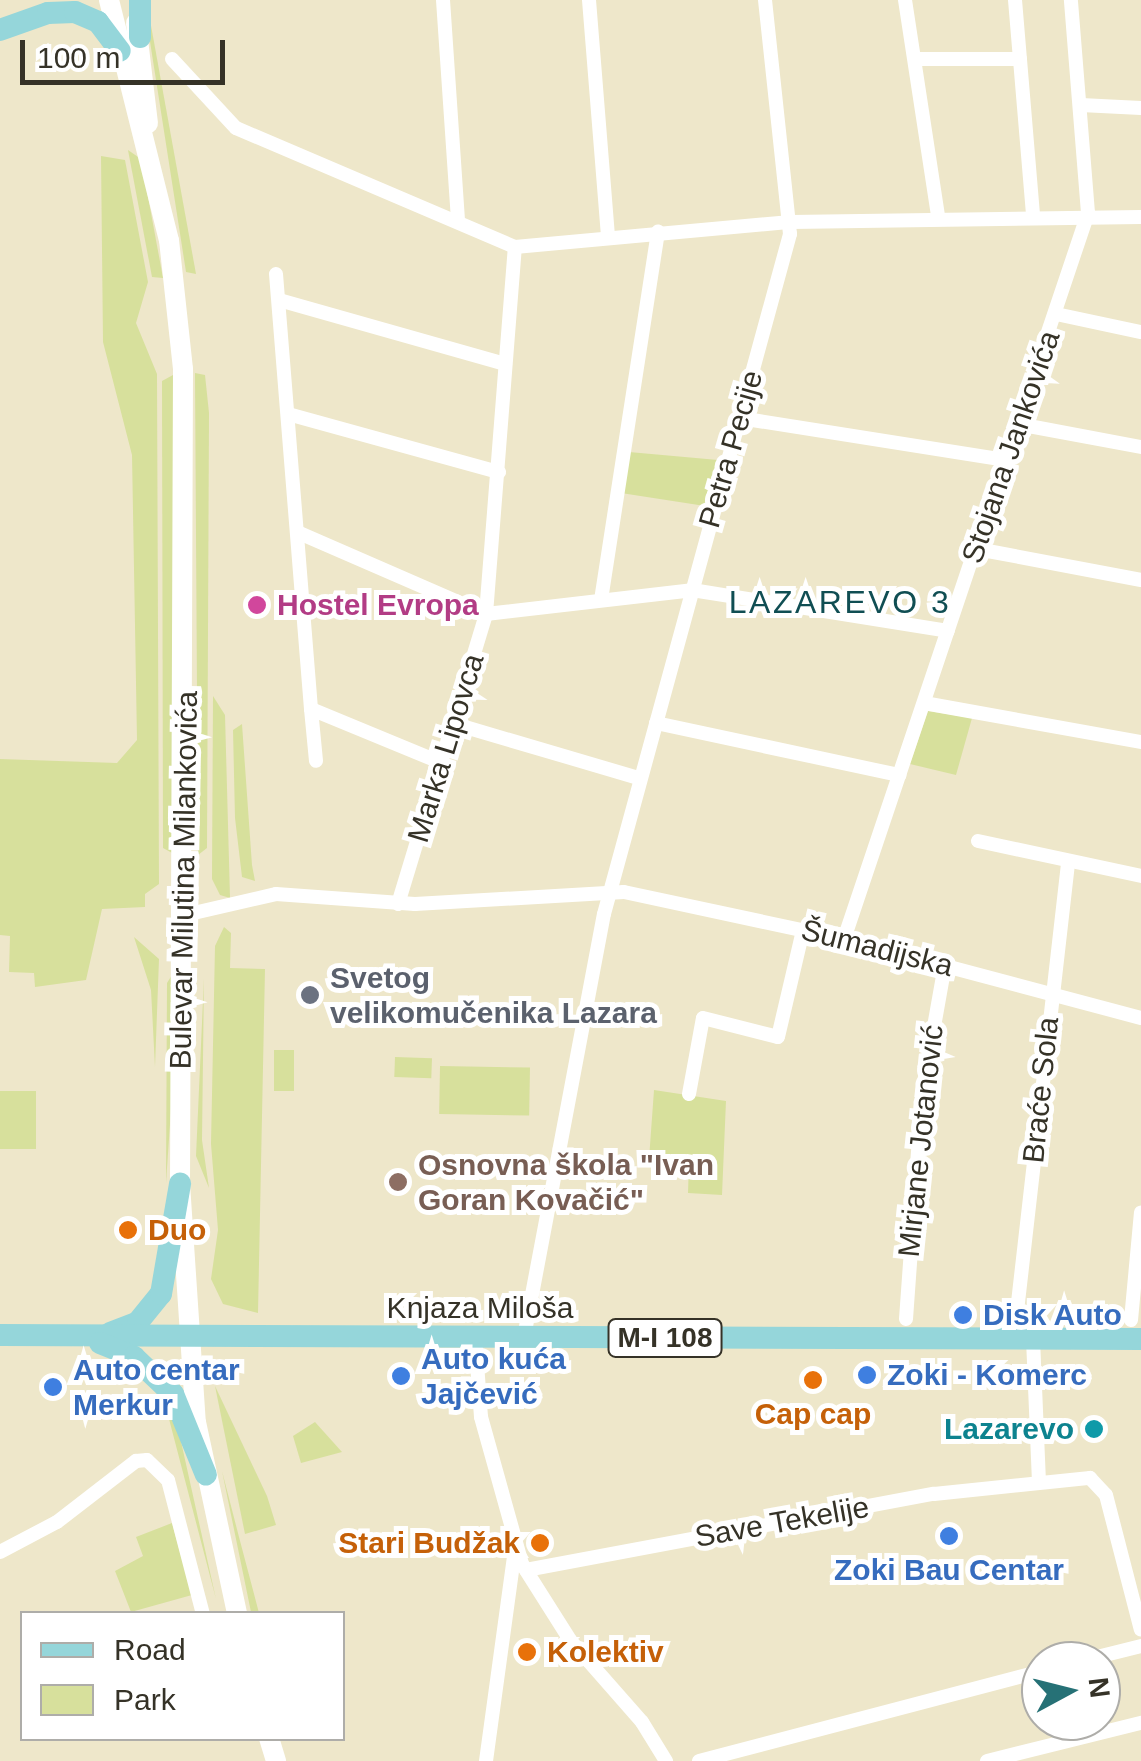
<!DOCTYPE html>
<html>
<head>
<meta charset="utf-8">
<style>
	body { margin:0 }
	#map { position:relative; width:1141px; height:1761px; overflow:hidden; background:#eee7ca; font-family:Arial,sans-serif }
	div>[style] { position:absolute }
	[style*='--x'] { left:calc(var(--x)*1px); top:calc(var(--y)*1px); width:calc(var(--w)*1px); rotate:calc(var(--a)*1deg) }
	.green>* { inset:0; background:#d7e09c; transform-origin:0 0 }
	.street>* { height:14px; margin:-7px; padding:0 7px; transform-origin:7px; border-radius:7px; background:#fff }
	.secondary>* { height:20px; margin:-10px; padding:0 10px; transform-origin:10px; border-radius:10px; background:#fff }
	.primary>* { height:22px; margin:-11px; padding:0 11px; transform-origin:11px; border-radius:11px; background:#95d6da }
	.dots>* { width:28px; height:28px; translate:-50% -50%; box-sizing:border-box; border:5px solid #fff; border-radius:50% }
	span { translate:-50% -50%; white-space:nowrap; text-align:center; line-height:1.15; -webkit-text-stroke:10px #fff; paint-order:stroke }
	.shield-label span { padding:2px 8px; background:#fff; border:2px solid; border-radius:8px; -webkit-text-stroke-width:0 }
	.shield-label { font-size:28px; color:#353227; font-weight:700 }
	.street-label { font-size:30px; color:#353227 }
	.hotel-label { font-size:30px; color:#b23c85; font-weight:700 }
	.left { translate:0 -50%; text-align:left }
	.worship-label { font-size:30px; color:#5b616d; font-weight:700 }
	.education-label { font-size:30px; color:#785e54; font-weight:700 }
	.food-label { font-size:30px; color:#c56008; font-weight:700 }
	.right { translate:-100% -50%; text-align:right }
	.shop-label { font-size:30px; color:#366cbe; font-weight:700 }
	.culture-label { font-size:30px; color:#0d838f; font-weight:700 }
	.neighbourhood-label { font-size:32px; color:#104e53; letter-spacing:2.5px }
	.legend { position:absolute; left:20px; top:1611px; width:325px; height:130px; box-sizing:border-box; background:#fff; border:2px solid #aeada9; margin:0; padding:12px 18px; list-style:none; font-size:30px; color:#353227 }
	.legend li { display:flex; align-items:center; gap:20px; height:50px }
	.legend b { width:50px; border:2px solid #aeada9 }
	.north { position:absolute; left:1021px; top:1641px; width:100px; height:100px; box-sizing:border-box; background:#fff; border:2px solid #aeada9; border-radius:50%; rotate:83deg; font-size:28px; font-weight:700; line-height:40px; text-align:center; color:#353227 }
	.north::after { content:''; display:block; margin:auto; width:35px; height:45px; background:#267176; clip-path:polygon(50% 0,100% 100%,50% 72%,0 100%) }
	.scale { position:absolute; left:20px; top:40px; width:205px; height:45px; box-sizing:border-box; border:5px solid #353227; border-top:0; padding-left:12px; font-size:30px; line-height:35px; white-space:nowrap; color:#353227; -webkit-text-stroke:8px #fff; paint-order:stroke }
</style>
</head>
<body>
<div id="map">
	<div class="green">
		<i style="clip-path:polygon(146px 16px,150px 20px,196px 274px,186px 272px)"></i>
		<i style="clip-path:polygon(128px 150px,141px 159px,163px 278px,152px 277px)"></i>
		<i style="clip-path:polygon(101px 156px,125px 160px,148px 282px,136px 323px,157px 374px,159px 884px,145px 894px,145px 907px,102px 909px,86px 980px,35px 987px,34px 973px,9px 972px,10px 936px,0 935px,0 759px,117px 763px,137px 740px,132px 455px,103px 342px)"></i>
		<i style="clip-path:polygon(195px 373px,205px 375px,209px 413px,207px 848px,198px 855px)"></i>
		<i style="clip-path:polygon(173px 375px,175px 423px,174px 854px,163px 848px,162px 381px)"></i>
		<i style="clip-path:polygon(629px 452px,718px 460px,705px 506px,621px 493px)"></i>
		<i style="clip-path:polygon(213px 696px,225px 715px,230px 898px,220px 895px,212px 879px)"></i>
		<i style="clip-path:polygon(928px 711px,972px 718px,956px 775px,910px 764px)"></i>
		<i style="clip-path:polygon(242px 724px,252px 865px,255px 881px,242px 877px,235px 818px,233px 730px)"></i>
		<i style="clip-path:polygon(224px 927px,231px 933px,230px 968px,265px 969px,258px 1313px,223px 1304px,211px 1279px,218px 1230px,211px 1144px,215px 946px)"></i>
		<i style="clip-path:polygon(134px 937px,159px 959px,155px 1067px,151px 990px)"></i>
		<i style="clip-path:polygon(172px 975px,175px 1050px,166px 1183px,167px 983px)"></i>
		<i style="clip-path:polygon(204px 978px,202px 1140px,209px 1188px,196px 1156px)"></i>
		<i style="left:274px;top:1050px;width:20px;height:41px"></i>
		<i style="left:395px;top:1057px;width:37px;height:20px;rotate:2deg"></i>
		<i style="left:440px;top:1066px;width:90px;height:48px;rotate:1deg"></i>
		<i style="clip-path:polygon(654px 1090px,726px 1101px,722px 1195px,688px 1193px,689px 1161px,649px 1159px)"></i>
		<i style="left:0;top:1091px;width:36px;height:58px"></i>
		<i style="clip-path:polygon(215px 1386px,267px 1496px,276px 1525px,245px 1534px)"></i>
		<i style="clip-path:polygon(155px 1390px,174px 1410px,216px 1599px,169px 1419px)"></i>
		<i style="clip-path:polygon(315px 1422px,342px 1452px,301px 1463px,293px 1436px)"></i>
		<i style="clip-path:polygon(222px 1471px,239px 1537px,259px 1613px,251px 1612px)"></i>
		<i style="clip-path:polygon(172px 1523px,192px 1595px,131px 1612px,115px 1571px,143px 1556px,136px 1537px)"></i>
	</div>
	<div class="street">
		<i style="--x:443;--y:0;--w:221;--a:86.1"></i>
		<i style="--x:589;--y:0;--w:236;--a:85.4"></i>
		<i style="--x:905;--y:0;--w:218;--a:81.3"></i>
		<i style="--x:1015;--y:0;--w:214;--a:85.2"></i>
		<i style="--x:172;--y:59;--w:94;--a:47.2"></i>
		<i style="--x:236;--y:128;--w:303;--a:23.1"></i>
		<i style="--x:915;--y:59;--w:105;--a:0"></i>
		<i style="--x:1081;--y:105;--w:60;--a:2.9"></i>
		<i style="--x:276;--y:274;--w:436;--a:85.4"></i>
		<i style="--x:311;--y:709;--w:142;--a:22.4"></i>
		<i style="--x:279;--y:300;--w:235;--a:15.8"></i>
		<i style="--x:1056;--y:314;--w:87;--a:12"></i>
		<i style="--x:288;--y:414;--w:219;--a:15.4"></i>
		<i style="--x:740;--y:418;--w:268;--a:9"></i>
		<i style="--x:1018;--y:424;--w:125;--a:10.6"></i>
		<i style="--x:297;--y:532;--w:206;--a:23.5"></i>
		<i style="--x:486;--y:614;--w:207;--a:-6.6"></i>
		<i style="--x:692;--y:590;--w:259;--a:9.1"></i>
		<i style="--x:977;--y:549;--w:167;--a:10.7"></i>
		<i style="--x:601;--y:600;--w:373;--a:-81.2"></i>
		<i style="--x:924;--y:703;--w:220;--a:10.2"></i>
		<i style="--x:311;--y:709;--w:52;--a:84.5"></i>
		<i style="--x:656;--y:723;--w:249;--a:12.1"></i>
		<i style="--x:455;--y:724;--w:192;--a:16.4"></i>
		<i style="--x:978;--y:841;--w:167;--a:12.1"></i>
		<i style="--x:398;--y:904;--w:303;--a:-73.1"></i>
		<i style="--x:486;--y:614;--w:368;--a:-85.5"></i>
		<i style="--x:515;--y:247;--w:277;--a:-5.2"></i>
		<i style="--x:791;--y:222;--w:350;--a:-0.8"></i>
		<i style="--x:185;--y:915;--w:93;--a:-13"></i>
		<i style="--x:276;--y:894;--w:139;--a:4.1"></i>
		<i style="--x:415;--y:904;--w:209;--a:-3.3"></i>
		<i style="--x:624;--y:892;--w:225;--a:12.1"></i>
		<i style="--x:844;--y:939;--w:307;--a:14.9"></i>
		<i style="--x:844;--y:939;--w:766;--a:-71.42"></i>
		<i style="--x:1088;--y:213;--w:214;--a:-94.6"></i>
		<i style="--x:689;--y:1094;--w:77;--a:-79.6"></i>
		<i style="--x:703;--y:1018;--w:77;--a:14.2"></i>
		<i style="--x:778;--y:1037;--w:110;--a:-76.8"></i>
		<i style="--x:906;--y:1319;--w:226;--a:-85.9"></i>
		<i style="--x:922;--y:1094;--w:131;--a:-79.9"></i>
		<i style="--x:1016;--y:1320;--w:462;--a:-83.5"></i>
		<i style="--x:1131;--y:1320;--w:108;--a:-84.7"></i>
		<i style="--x:475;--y:1337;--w:80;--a:85.7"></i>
		<i style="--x:481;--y:1417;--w:153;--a:74.4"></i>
		<i style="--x:522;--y:1564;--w:90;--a:57.7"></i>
		<i style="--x:570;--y:1640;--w:109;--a:48.7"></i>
		<i style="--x:642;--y:1722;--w:46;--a:58.4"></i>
		<i style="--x:524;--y:1337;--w:430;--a:-79.3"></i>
		<i style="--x:604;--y:914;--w:705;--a:-74.7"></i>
		<i style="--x:790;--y:234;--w:235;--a:-96.1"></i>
		<i style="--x:1033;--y:1339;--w:141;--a:87.6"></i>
		<i style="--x:0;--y:1552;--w:64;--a:-27.8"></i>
		<i style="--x:57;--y:1522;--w:100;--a:-37.7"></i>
		<i style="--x:136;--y:1461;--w:11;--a:-5"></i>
		<i style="--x:147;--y:1460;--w:29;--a:44"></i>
		<i style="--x:168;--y:1480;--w:138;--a:75.4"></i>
		<i style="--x:526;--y:1570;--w:415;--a:-10.6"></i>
		<i style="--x:934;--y:1494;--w:157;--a:-5.9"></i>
		<i style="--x:1090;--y:1478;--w:23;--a:47"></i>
		<i style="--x:1106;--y:1495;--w:139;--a:75.5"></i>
		<i style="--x:1081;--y:1661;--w:62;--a:-14"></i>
		<i style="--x:486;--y:1761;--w:215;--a:-82.2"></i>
		<i style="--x:699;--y:1761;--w:354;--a:-14.7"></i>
		<i style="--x:987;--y:1761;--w:159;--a:-13.9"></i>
	</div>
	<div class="secondary">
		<i style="--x:109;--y:0;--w:247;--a:76"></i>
		<i style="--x:169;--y:240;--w:130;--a:83.8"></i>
		<i style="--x:183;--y:369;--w:815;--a:90.21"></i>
		<i style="--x:180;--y:1184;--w:239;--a:86.2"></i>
		<i style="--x:196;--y:1422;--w:196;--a:77.9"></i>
		<i style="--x:136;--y:23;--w:101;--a:83.2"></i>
		<i style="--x:269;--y:1738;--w:24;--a:73"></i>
	</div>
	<div class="primary">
		<i style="--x:140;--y:0;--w:37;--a:90"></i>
		<i style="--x:0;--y:30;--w:51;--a:-19.5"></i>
		<i style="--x:48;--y:13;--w:27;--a:-2"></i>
		<i style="--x:75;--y:12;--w:25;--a:23"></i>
		<i style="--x:98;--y:22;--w:36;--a:53"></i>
		<i style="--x:110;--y:1333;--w:30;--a:-21"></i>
		<i style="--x:138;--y:1322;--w:36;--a:-51"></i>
		<i style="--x:161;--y:1294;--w:112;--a:-80.2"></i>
		<i style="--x:0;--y:1335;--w:1141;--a:0.2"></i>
		<i style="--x:100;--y:1343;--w:37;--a:22"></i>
		<i style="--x:134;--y:1357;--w:54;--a:43.5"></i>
		<i style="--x:173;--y:1394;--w:87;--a:67.8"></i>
	</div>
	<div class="dots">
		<i style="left:257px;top:605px;background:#d1479c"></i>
		<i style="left:310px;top:995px;background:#6b7280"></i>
		<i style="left:398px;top:1182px;background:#8d6e63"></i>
		<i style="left:128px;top:1230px;background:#e8710a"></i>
		<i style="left:963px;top:1315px;background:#3f7fe0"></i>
		<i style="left:867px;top:1375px;background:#3f7fe0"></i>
		<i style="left:401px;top:1376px;background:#3f7fe0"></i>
		<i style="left:813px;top:1380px;background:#e8710a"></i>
		<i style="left:53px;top:1387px;background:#3f7fe0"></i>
		<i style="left:1094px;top:1429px;background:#0f9aa8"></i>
		<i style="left:949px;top:1536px;background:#3f7fe0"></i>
		<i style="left:540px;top:1543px;background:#e8710a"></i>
		<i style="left:527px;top:1652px;background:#e8710a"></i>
	</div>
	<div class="shield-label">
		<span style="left:665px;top:1338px">M-I 108</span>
	</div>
	<div class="street-label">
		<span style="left:1011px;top:447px;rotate:-71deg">Stojana Jankovića</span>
		<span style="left:731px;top:449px;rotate:-74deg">Petra Pecije</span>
		<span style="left:446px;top:748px;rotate:-73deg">Marka Lipovca</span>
		<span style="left:184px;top:880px;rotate:-89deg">Bulevar Milutina Milankovića</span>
		<span style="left:877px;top:948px;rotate:14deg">Šumadijska</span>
		<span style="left:1041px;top:1090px;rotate:-84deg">Braće Sola</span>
		<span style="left:921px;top:1141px;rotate:-84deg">Mirjane Jotanović</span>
		<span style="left:480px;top:1308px">Knjaza Miloša</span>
		<span style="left:782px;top:1522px;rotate:-10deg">Save Tekelije</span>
	</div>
	<div class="hotel-label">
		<span class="left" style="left:277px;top:605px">Hostel Evropa</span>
	</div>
	<div class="worship-label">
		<span class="left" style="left:330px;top:995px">Svetog<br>velikomučenika Lazara</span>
	</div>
	<div class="education-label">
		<span class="left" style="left:418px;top:1182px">Osnovna škola "Ivan<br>Goran Kovačić"</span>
	</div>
	<div class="food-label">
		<span class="left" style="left:148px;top:1230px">Duo</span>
		<span style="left:813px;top:1414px">Cap cap</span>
		<span class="right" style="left:520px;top:1543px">Stari Budžak</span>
		<span class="left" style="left:547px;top:1652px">Kolektiv</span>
	</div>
	<div class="shop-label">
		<span class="left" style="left:983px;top:1315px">Disk Auto</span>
		<span class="left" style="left:421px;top:1376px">Auto kuća<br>Jajčević</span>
		<span class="left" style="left:73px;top:1387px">Auto centar<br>Merkur</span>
		<span class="left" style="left:887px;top:1375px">Zoki - Komerc</span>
		<span style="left:949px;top:1570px">Zoki Bau Centar</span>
	</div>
	<div class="culture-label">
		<span class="right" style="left:1074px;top:1429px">Lazarevo</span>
	</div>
	<div class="neighbourhood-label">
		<span style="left:840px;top:602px">LAZAREVO 3</span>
	</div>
	<ul class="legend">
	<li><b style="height:12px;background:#95d6da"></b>Road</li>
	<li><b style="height:28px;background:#d7e09c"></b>Park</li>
	</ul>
	<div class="north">N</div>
	<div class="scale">100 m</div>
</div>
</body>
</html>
